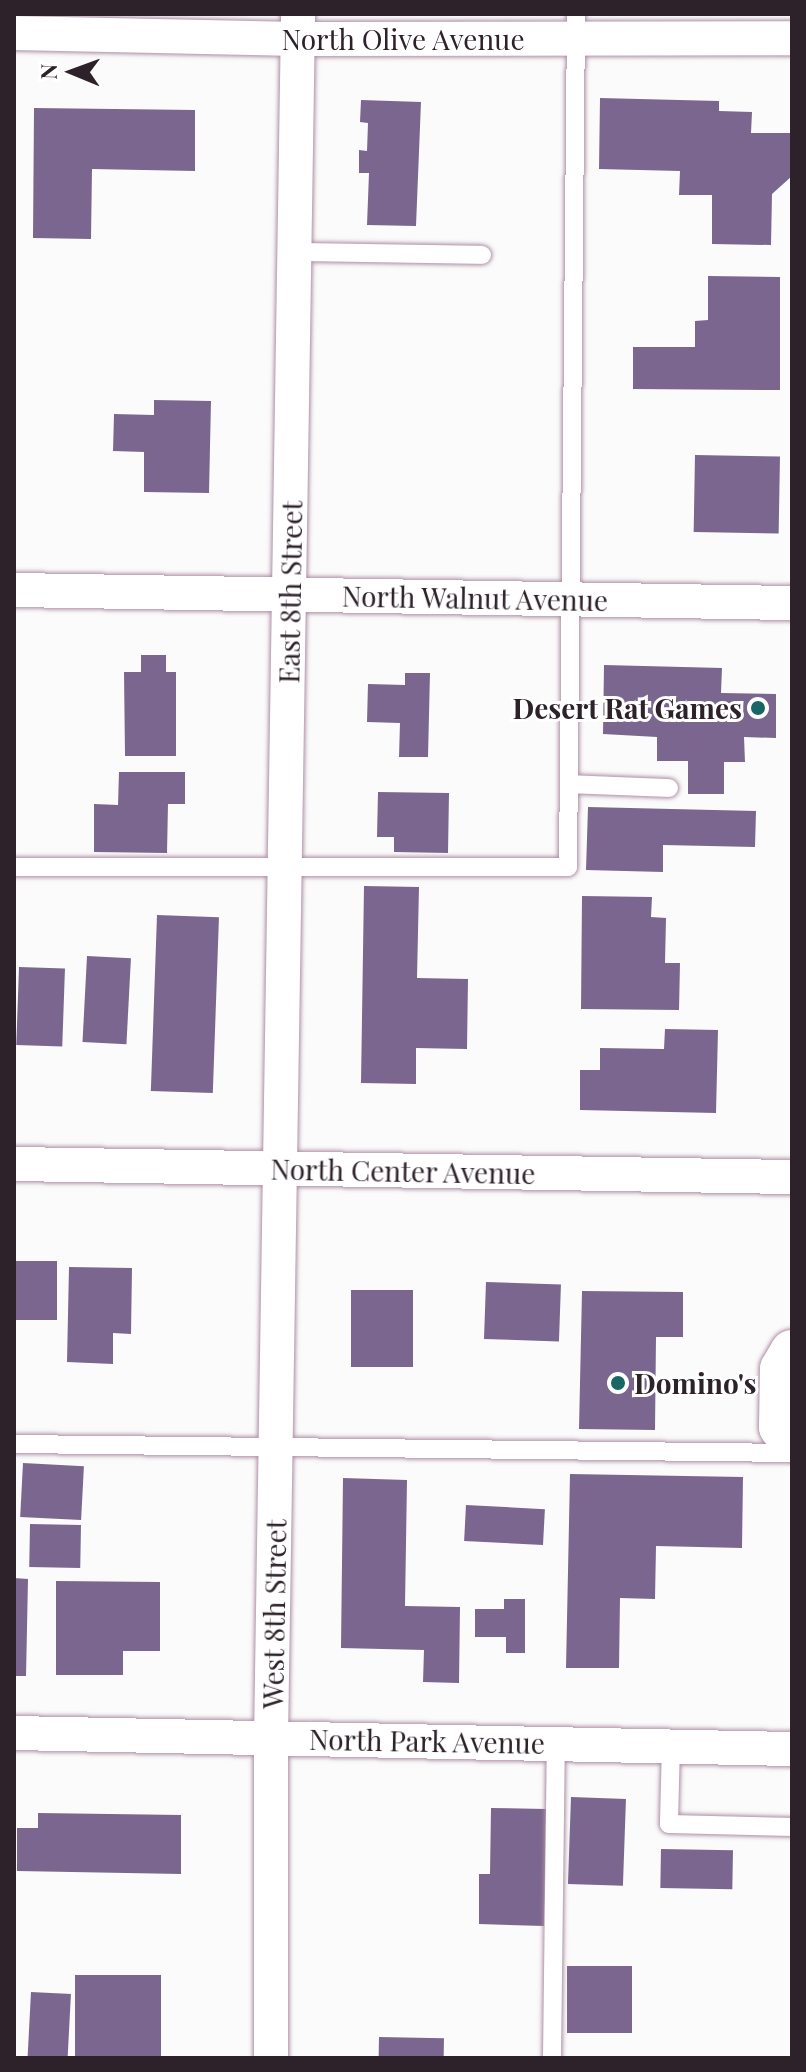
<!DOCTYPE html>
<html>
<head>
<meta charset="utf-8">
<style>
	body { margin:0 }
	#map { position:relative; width:806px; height:2072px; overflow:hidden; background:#fbfbfb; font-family:"Playfair Display",serif }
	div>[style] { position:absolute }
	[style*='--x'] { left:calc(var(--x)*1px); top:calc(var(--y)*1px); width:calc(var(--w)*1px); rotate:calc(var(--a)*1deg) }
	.building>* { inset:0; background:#7b6690; transform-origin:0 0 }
	.roads { filter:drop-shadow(0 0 2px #ae8fa6) drop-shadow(0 0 2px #ae8fa6) }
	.lane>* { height:18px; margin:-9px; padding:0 9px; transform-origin:9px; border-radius:9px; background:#fff }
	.street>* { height:34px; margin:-17px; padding:0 17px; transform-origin:17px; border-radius:17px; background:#fff }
	.primary>* { height:44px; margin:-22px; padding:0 22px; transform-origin:22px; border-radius:22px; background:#fff }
	.dots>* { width:22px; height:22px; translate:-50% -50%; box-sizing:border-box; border:4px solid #fff; border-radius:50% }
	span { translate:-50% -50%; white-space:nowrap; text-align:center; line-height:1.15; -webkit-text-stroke:6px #fff; paint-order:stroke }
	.street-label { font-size:28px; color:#2d212a }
	.poi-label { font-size:28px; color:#2d212a; font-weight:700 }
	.right { translate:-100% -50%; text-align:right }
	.left { translate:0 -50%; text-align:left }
	.frame { position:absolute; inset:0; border:16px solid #2d212a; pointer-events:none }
	.north { position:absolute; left:32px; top:32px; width:80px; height:80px; -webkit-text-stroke:6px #fff; paint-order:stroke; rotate:271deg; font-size:22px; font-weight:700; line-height:32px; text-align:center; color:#2d212a }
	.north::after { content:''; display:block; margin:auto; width:28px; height:36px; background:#2d212a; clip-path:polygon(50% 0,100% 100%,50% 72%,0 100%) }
</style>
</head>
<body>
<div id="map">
	<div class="building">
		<i style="clip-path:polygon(600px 98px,719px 101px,719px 111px,752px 112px,751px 133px,792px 133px,792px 176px,772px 194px,771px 245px,712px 244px,712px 195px,679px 195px,680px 171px,599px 169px)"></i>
		<i style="clip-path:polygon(361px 100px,421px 102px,416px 226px,367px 225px,369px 173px,359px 173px,359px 150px,367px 151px,368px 123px,360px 122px)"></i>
		<i style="clip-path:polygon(34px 108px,195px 110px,195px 171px,92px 169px,91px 239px,33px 238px)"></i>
		<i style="clip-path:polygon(708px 276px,780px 277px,780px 390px,633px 389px,633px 347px,695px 347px,695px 321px,708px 320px)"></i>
		<i style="clip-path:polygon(154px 400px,211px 401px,209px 493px,144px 492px,144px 452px,113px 451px,114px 414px,154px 415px)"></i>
		<i style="left:695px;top:455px;width:85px;height:77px;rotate:1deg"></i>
		<i style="clip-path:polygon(141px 655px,166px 655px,166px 672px,176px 672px,176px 756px,125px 756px,124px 672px,141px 672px)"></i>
		<i style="clip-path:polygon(604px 665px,722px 668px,721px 693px,776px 694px,776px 738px,744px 737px,745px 762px,724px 762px,724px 794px,688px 794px,688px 761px,657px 761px,657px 737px,603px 734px)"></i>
		<i style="clip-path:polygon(405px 673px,430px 673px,428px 757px,399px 757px,400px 723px,367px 722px,368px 684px,405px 685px)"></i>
		<i style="clip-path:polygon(119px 772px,185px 772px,185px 804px,168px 804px,167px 853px,94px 852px,94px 804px,118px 805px)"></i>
		<i style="clip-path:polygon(378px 792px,449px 793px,448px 853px,394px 852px,394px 837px,377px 837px)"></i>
		<i style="clip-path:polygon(588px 807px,756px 811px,755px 847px,663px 845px,663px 872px,586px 870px)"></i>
		<i style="clip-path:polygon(364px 886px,419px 887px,417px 978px,468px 979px,467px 1049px,416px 1048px,416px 1084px,361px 1083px)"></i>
		<i style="clip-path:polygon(582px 896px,652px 897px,651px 917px,666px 918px,665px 963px,680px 963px,679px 1010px,581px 1009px)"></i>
		<i style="left:157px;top:915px;width:62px;height:176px;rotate:2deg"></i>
		<i style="left:87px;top:956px;width:44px;height:86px;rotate:3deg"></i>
		<i style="left:19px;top:967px;width:46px;height:78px;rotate:2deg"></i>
		<i style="clip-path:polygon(665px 1029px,718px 1030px,716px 1113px,580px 1110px,580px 1070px,600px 1070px,600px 1048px,664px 1049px)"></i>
		<i style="left:14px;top:1261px;width:43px;height:59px"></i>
		<i style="clip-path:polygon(69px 1267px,132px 1268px,131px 1334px,113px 1333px,113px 1364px,67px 1362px)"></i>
		<i style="left:486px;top:1282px;width:75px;height:57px;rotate:2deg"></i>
		<i style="left:351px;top:1290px;width:62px;height:77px"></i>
		<i style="clip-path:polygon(582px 1291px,683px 1292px,683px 1337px,656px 1337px,655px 1430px,579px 1429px)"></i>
		<i style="left:23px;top:1463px;width:61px;height:54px;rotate:3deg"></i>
		<i style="clip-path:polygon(570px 1474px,743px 1477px,742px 1548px,656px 1546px,655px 1599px,620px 1598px,619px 1668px,566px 1668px)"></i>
		<i style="clip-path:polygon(343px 1478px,407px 1480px,405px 1606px,460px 1607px,459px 1683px,423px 1682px,424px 1650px,341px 1648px)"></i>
		<i style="left:466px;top:1505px;width:79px;height:36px;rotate:3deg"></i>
		<i style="left:30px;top:1524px;width:51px;height:43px;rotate:1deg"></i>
		<i style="clip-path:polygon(14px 1578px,28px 1579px,26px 1676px,14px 1676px)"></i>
		<i style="clip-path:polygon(56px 1581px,160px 1582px,160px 1651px,123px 1651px,123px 1675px,56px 1675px)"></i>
		<i style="clip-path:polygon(504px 1599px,525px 1599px,525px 1653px,506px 1653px,506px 1637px,475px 1637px,475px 1609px,504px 1609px)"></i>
		<i style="left:571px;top:1797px;width:55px;height:87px;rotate:2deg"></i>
		<i style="clip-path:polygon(491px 1808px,546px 1809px,544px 1926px,479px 1924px,479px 1874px,490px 1874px)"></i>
		<i style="clip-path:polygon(38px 1813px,181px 1815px,181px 1874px,17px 1871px,17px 1828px,38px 1828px)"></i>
		<i style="left:661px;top:1849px;width:72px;height:39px;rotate:1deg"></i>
		<i style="left:567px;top:1966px;width:65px;height:67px"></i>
		<i style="left:75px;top:1975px;width:86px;height:83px"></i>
		<i style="left:31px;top:1992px;width:40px;height:66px;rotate:3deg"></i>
		<i style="left:379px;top:2037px;width:65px;height:21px;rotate:1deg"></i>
	</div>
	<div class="roads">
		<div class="lane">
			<i style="--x:295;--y:252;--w:187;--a:0.9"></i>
			<i style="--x:569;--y:784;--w:100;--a:2.3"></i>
			<i style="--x:14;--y:867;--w:554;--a:0"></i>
			<i style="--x:568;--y:867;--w:853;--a:-89.46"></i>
			<i style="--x:14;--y:1444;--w:778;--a:0.66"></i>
			<i style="--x:671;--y:1745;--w:79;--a:91.5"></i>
			<i style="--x:669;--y:1824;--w:123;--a:1.4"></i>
			<i style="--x:552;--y:2058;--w:315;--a:-89.3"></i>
		</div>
		<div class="street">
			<i style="--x:14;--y:33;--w:284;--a:1.2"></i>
			<i style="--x:298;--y:39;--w:494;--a:-0.1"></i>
			<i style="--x:14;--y:590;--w:778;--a:0.96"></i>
			<i style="--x:14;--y:1164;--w:778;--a:0.96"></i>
			<i style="--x:14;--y:1733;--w:778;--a:1.18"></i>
			<i style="--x:271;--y:2058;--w:320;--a:-90"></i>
			<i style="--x:271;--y:1738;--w:1724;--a:-89.1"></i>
		</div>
		<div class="primary">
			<i style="--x:792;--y:1352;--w:20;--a:120"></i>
			<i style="--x:782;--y:1369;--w:58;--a:91"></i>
			<i style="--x:781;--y:1427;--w:17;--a:50"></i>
		</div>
	</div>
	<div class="dots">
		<i style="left:758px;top:708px;background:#186665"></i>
		<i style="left:618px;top:1383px;background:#186665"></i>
	</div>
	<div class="street-label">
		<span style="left:403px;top:39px">North Olive Avenue</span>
		<span style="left:290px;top:592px;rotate:-89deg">East 8th Street</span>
		<span style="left:475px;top:598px;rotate:1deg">North Walnut Avenue</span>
		<span style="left:403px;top:1171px;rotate:1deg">North Center Avenue</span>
		<span style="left:274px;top:1614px;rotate:-89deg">West 8th Street</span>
		<span style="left:427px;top:1741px;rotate:1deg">North Park Avenue</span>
	</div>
	<div class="poi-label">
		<span class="right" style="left:742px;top:708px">Desert Rat Games</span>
		<span class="left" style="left:634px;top:1383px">Domino's</span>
	</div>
	<div class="frame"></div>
	<div class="north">N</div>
</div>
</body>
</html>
